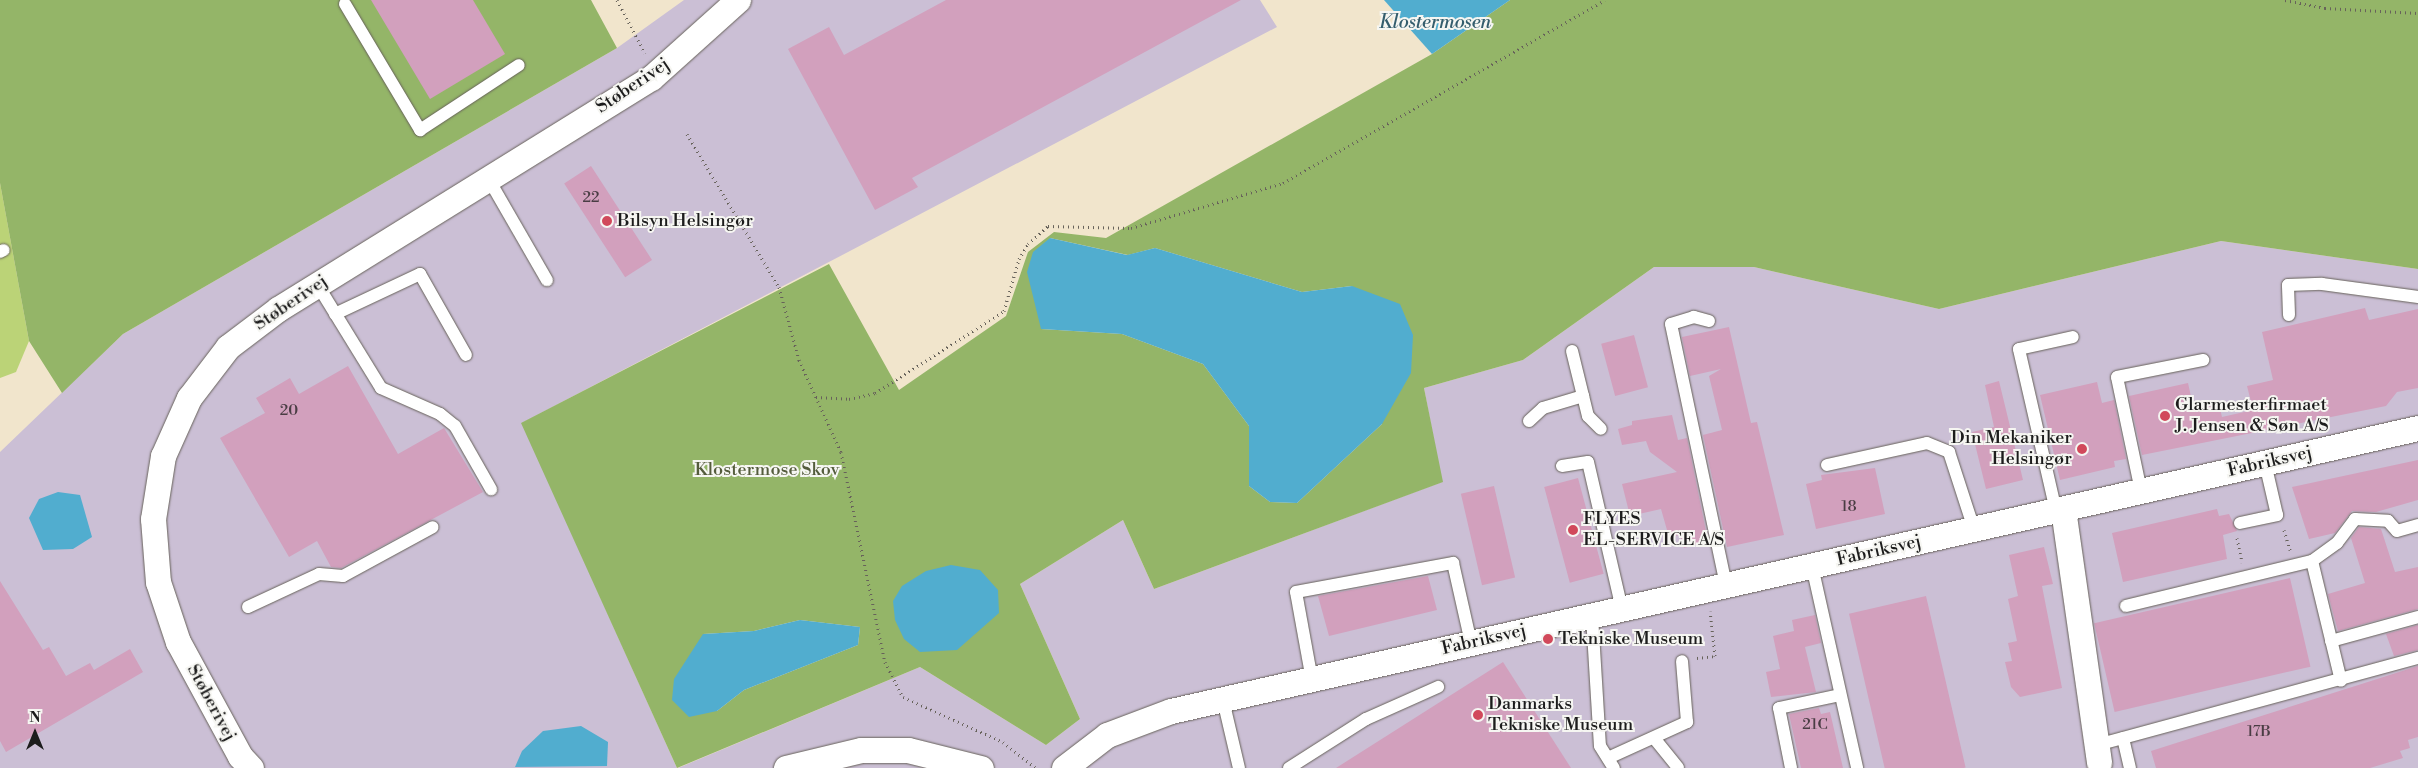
<!DOCTYPE html>
<html>
<head>
<meta charset="utf-8">
<style>
	body { margin:0 }
	#map { position:relative; width:2418px; height:768px; overflow:hidden; background:#f1e5cc; font-family:"Libre Bodoni",serif }
	div>[style] { position:absolute }
	[style*='--x'] { left:calc(var(--x)*1px); top:calc(var(--y)*1px); width:calc(var(--w)*1px); rotate:calc(var(--a)*1deg) }
	.industrial>* { inset:0; background:#cbbfd5 }
	.green>* { inset:0; background:#bbd377 }
	.forest>* { inset:0; background:#94b568 }
	.water>* { inset:0; background:#51adcf }
	.building>* { inset:0; background:#d2a0bd; transform-origin:0 0 }
	.path>* { height:3px; margin-top:-1.5px; transform-origin:0; background:repeating-linear-gradient(90deg,#67625a 0 1px,transparent 0 5px) }
	.roads { filter:drop-shadow(0 0 1px #67625a) drop-shadow(0 0 1px #67625a) }
	.service>* { height:12px; margin:-6px; padding:0 6px; transform-origin:6px; border-radius:6px; background:#fff }
	.minor>* { height:25px; margin:-12.5px; padding:0 12.5px; transform-origin:12.5px; border-radius:12.5px; background:#fff }
	.dots>* { width:14px; height:14px; translate:-50% -50%; box-sizing:border-box; border:2px solid #f6f6f2; border-radius:50% }
	span { translate:-50% -50%; white-space:nowrap; text-align:center; line-height:1.15; -webkit-text-stroke:4px #f6f6f2; paint-order:stroke }
	.number-label { font-size:15px; color:#4a3d44 }
	.number-label span { -webkit-text-stroke-width:0 }
	.street-label { font-size:18px; color:#1c1c1c }
	.poi-label { font-size:18px; color:#1c1c1c }
	.left { translate:0 -50%; text-align:left }
	.right { translate:-100% -50%; text-align:right }
	.park-label { font-size:18px; color:#545c3c }
	.water-label { font-size:19px; color:#345d6d; font-style:italic }
	.north { position:absolute; left:10px; top:708px; width:50px; height:50px; -webkit-text-stroke:4px #f6f6f2; paint-order:stroke; rotate:0deg; font-size:14px; font-weight:700; line-height:20px; text-align:center; color:#1c1c1c }
	.north::after { content:''; display:block; margin:auto; width:18px; height:22px; background:#1c1c1c; clip-path:polygon(50% 0,100% 100%,50% 72%,0 100%) }
</style>
</head>
<body>
<div id="map">
	<div class="industrial">
		<i style="clip-path:polygon(684px 0,1260px 0,1277px 27px,522px 423px,677px 768px,0 768px,0 452px,123px 334px,617px 48px)"></i>
		<i style="clip-path:polygon(2221px 241px,2418px 269px,2418px 768px,678px 768px,920px 667px,1046px 745px,1080px 719px,1020px 584px,1123px 520px,1154px 589px,1442px 482px,1424px 388px,1523px 360px,1654px 267px,1754px 267px,1939px 309px)"></i>
	</div>
	<div class="green">
		<i style="clip-path:polygon(0 183px,29px 341px,16px 372px,0 378px)"></i>
	</div>
	<div class="forest">
		<i style="clip-path:polygon(0 0,591px 0,617px 48px,123px 334px,62px 393px,29px 341px,0 183px)"></i>
		<i style="clip-path:polygon(evenodd,1510px 0,2418px 0,2418px 269px,2221px 241px,1939px 309px,1754px 267px,1654px 267px,1523px 360px,1424px 388px,1443px 482px,1154px 589px,1123px 520px,1020px 584px,1080px 719px,1046px 745px,920px 667px,677px 768px,521px 423px,829px 264px,899px 390px,1006px 316px,1028px 252px,1054px 232px,1106px 238px,1432px 54px,1510px 0,1050px 238px,1128px 255px,1155px 248px,1302px 292px,1352px 286px,1382px 424px,1297px 503px,1270px 502px,1249px 486px,1249px 426px,1203px 364px,1122px 334px,1041px 329px,1050px 238px,1510px 0,800px 620px,860px 627px,858px 645px,744px 690px,717px 711px,703px 634px,754px 631px,800px 620px)"></i>
	</div>
	<div class="water">
		<i style="clip-path:polygon(1384px 0,1510px 0,1432px 54px)"></i>
		<i style="clip-path:polygon(1050px 238px,1127px 255px,1155px 248px,1302px 292px,1352px 286px,1400px 304px,1413px 335px,1411px 373px,1382px 424px,1297px 503px,1270px 502px,1249px 486px,1249px 426px,1203px 364px,1122px 334px,1041px 329px,1027px 272px,1033px 252px)"></i>
		<i style="clip-path:polygon(58px 492px,80px 495px,92px 537px,73px 549px,43px 550px,29px 518px,39px 499px)"></i>
		<i style="clip-path:polygon(951px 565px,980px 570px,998px 590px,999px 613px,957px 650px,920px 652px,904px 639px,895px 620px,893px 601px,902px 586px,926px 571px)"></i>
		<i style="clip-path:polygon(800px 620px,860px 627px,858px 645px,744px 690px,717px 711px,689px 717px,672px 700px,674px 679px,703px 634px,754px 631px)"></i>
		<i style="clip-path:polygon(581px 726px,608px 742px,607px 766px,515px 767px,522px 751px,543px 731px)"></i>
	</div>
	<div class="building">
		<i style="clip-path:polygon(371px 0,473px 0,505px 54px,430px 99px)"></i>
		<i style="clip-path:polygon(946px 0,1241px 0,912px 178px,918px 187px,875px 210px,788px 49px,829px 27px,844px 55px)"></i>
		<i style="left:591px;top:166px;width:112px;height:32px;rotate:57deg"></i>
		<i style="clip-path:polygon(2365px 308px,2369px 320px,2418px 309px,2418px 388px,2397px 392px,2386px 406px,2142px 455px,2129px 396px,2188px 383px,2194px 410px,2219px 404px,2222px 417px,2253px 410px,2247px 386px,2273px 380px,2262px 332px)"></i>
		<i style="clip-path:polygon(1729px 327px,1751px 423px,1757px 422px,1784px 535px,1727px 547px,1703px 435px,1722px 430px,1709px 376px,1721px 369px,1690px 376px,1682px 337px)"></i>
		<i style="left:1634px;top:335px;width:54px;height:34px;rotate:75deg"></i>
		<i style="clip-path:polygon(348px 366px,398px 454px,444px 428px,483px 492px,341px 568px,331px 567px,317px 541px,289px 557px,220px 438px,265px 413px,256px 398px,290px 378px,299px 394px)"></i>
		<i style="clip-path:polygon(1999px 381px,2023px 480px,1986px 489px,1972px 432px,1994px 427px,1985px 385px)"></i>
		<i style="clip-path:polygon(2097px 382px,2102px 403px,2114px 400px,2126px 459px,2114px 461px,2115px 467px,2060px 480px,2040px 395px)"></i>
		<i style="clip-path:polygon(1672px 415px,1678px 440px,1687px 438px,1708px 541px,1684px 548px,1680px 535px,1669px 537px,1661px 509px,1630px 516px,1622px 484px,1677px 472px,1650px 452px,1646px 441px,1622px 445px,1618px 429px,1632px 425px,1632px 421px)"></i>
		<i style="clip-path:polygon(2418px 460px,2418px 500px,2376px 512px,2352px 511px,2335px 533px,2309px 539px,2292px 487px)"></i>
		<i style="clip-path:polygon(1875px 468px,1885px 514px,1816px 529px,1806px 484px,1822px 480px,1821px 475px)"></i>
		<i style="left:1578px;top:478px;width:99px;height:35px;rotate:75deg"></i>
		<i style="left:1494px;top:486px;width:94px;height:34px;rotate:77deg"></i>
		<i style="clip-path:polygon(2217px 509px,2219px 516px,2229px 514px,2237px 531px,2223px 535px,2227px 559px,2123px 582px,2112px 533px)"></i>
		<i style="clip-path:polygon(2359px 527px,2381px 529px,2395px 572px,2418px 567px,2418px 609px,2338px 631px,2328px 594px,2365px 583px,2351px 538px)"></i>
		<i style="clip-path:polygon(2044px 547px,2053px 584px,2042px 586px,2062px 688px,2020px 697px,2011px 687px,2005px 662px,2012px 661px,2008px 643px,2017px 641px,2008px 599px,2018px 596px,2009px 555px)"></i>
		<i style="clip-path:polygon(1428px 576px,1437px 610px,1329px 636px,1318px 596px)"></i>
		<i style="left:2290px;top:578px;width:91px;height:201px;rotate:77deg"></i>
		<i style="clip-path:polygon(0 581px,43px 650px,49px 647px,66px 676px,90px 663px,94px 670px,130px 649px,143px 672px,6px 752px,0 741px)"></i>
		<i style="left:1926px;top:596px;width:176px;height:79px;rotate:77deg"></i>
		<i style="clip-path:polygon(1815px 615px,1821px 643px,1805px 647px,1816px 692px,1771px 697px,1766px 672px,1780px 669px,1773px 636px,1794px 631px,1792px 620px)"></i>
		<i style="clip-path:polygon(2418px 625px,2418px 650px,2394px 656px,2386px 634px)"></i>
		<i style="clip-path:polygon(1503px 662px,1571px 768px,1336px 768px)"></i>
		<i style="clip-path:polygon(2418px 666px,2418px 737px,2408px 740px,2410px 748px,2400px 751px,2403px 758px,2370px 768px,2156px 768px,2151px 751px)"></i>
		<i style="clip-path:polygon(1819px 708px,1821px 714px,1830px 712px,1843px 768px,1801px 768px,1789px 714px)"></i>
	</div>
	<div class="path">
		<i style="--x:617;--y:0;--w:60;--a:62.2"></i>
		<i style="--x:2285;--y:0;--w:41;--a:11.3"></i>
		<i style="--x:2325;--y:8;--w:93;--a:3.1"></i>
		<i style="--x:687;--y:134;--w:179;--a:59"></i>
		<i style="--x:779;--y:287;--w:76;--a:74.7"></i>
		<i style="--x:799;--y:360;--w:101;--a:65.5"></i>
		<i style="--x:841;--y:452;--w:215;--a:78.2"></i>
		<i style="--x:885;--y:662;--w:39;--a:63"></i>
		<i style="--x:903;--y:697;--w:110;--a:24.2"></i>
		<i style="--x:1003;--y:742;--w:42;--a:38.2"></i>
		<i style="--x:816;--y:397;--w:33;--a:3"></i>
		<i style="--x:849;--y:399;--w:27;--a:-13"></i>
		<i style="--x:875;--y:393;--w:153;--a:-32.4"></i>
		<i style="--x:1004;--y:311;--w:54;--a:-73.9"></i>
		<i style="--x:1019;--y:259;--w:17;--a:-59"></i>
		<i style="--x:1028;--y:244;--w:27;--a:-42"></i>
		<i style="--x:1048;--y:226;--w:83;--a:1.4"></i>
		<i style="--x:1131;--y:228;--w:159;--a:-16.5"></i>
		<i style="--x:1283;--y:183;--w:370;--a:-29.6"></i>
		<i style="--x:2284;--y:530;--w:21;--a:73"></i>
		<i style="--x:2237;--y:538;--w:25;--a:78"></i>
		<i style="--x:1697;--y:658;--w:18;--a:-6"></i>
		<i style="--x:1715;--y:656;--w:45;--a:-96.3"></i>
	</div>
	<div class="roads">
		<div class="service">
			<i style="--x:345;--y:4;--w:147;--a:59.2"></i>
			<i style="--x:420;--y:130;--w:118;--a:-33.3"></i>
			<i style="--x:488;--y:178;--w:118;--a:60"></i>
			<i style="--x:0;--y:252;--w:4;--a:-27"></i>
			<i style="--x:317;--y:284;--w:122;--a:58.4"></i>
			<i style="--x:381;--y:388;--w:64;--a:23.8"></i>
			<i style="--x:440;--y:414;--w:19;--a:39"></i>
			<i style="--x:455;--y:426;--w:73;--a:60.3"></i>
			<i style="--x:335;--y:314;--w:94;--a:-25.2"></i>
			<i style="--x:420;--y:274;--w:93;--a:60.4"></i>
			<i style="--x:2289;--y:315;--w:30;--a:-92"></i>
			<i style="--x:2288;--y:285;--w:34;--a:-2"></i>
			<i style="--x:2322;--y:284;--w:97;--a:7.7"></i>
			<i style="--x:1709;--y:321;--w:16;--a:-165"></i>
			<i style="--x:1694;--y:317;--w:24;--a:163"></i>
			<i style="--x:1671;--y:324;--w:268;--a:78.1"></i>
			<i style="--x:1572;--y:351;--w:67;--a:76.2"></i>
			<i style="--x:1588;--y:416;--w:18;--a:45"></i>
			<i style="--x:1529;--y:421;--w:19;--a:-43"></i>
			<i style="--x:1543;--y:408;--w:42;--a:-16.7"></i>
			<i style="--x:1827;--y:465;--w:102;--a:-12.4"></i>
			<i style="--x:1927;--y:443;--w:24;--a:22"></i>
			<i style="--x:1949;--y:452;--w:81;--a:72"></i>
			<i style="--x:1562;--y:466;--w:26;--a:-9"></i>
			<i style="--x:1588;--y:462;--w:151;--a:77"></i>
			<i style="--x:2141;--y:491;--w:116;--a:-101.9"></i>
			<i style="--x:2117;--y:377;--w:88;--a:-11.2"></i>
			<i style="--x:2056;--y:511;--w:166;--a:-102.9"></i>
			<i style="--x:2019;--y:349;--w:55;--a:-12.5"></i>
			<i style="--x:2240;--y:523;--w:38;--a:-12"></i>
			<i style="--x:2277;--y:515;--w:53;--a:-103"></i>
			<i style="--x:2312;--y:561;--w:31;--a:-36"></i>
			<i style="--x:2337;--y:543;--w:30;--a:-53"></i>
			<i style="--x:2355;--y:519;--w:33;--a:3"></i>
			<i style="--x:2388;--y:521;--w:13;--a:48"></i>
			<i style="--x:2397;--y:531;--w:22;--a:-16"></i>
			<i style="--x:1812;--y:566;--w:207;--a:77.4"></i>
			<i style="--x:2126;--y:606;--w:191;--a:-13.6"></i>
			<i style="--x:2312;--y:561;--w:123;--a:76.4"></i>
			<i style="--x:248;--y:607;--w:78;--a:-24.9"></i>
			<i style="--x:319;--y:574;--w:24;--a:5"></i>
			<i style="--x:343;--y:576;--w:102;--a:-28.6"></i>
			<i style="--x:1592;--y:616;--w:130;--a:86.5"></i>
			<i style="--x:1600;--y:746;--w:26;--a:58"></i>
			<i style="--x:2331;--y:641;--w:90;--a:-15.4"></i>
			<i style="--x:1312;--y:680;--w:89;--a:-100.3"></i>
			<i style="--x:1296;--y:592;--w:160;--a:-10.5"></i>
			<i style="--x:1453;--y:563;--w:82;--a:77.3"></i>
			<i style="--x:1223;--y:700;--w:70;--a:76.8"></i>
			<i style="--x:1654;--y:738;--w:38;--a:51"></i>
			<i style="--x:2123;--y:738;--w:31;--a:77"></i>
			<i style="--x:2097;--y:745;--w:333;--a:-15.2"></i>
			<i style="--x:1608;--y:758;--w:87;--a:-24.5"></i>
			<i style="--x:1687;--y:722;--w:61;--a:-94.7"></i>
			<i style="--x:1289;--y:768;--w:91;--a:-32.5"></i>
			<i style="--x:1366;--y:719;--w:79;--a:-24"></i>
			<i style="--x:1791;--y:768;--w:61;--a:-101.3"></i>
			<i style="--x:1779;--y:708;--w:62;--a:-12"></i>
		</div>
		<div class="minor">
			<i style="--x:2063;--y:509;--w:256;--a:81.9"></i>
			<i style="--x:251;--y:768;--w:16;--a:-133"></i>
			<i style="--x:240;--y:756;--w:130;--a:-118.5"></i>
			<i style="--x:178;--y:642;--w:63;--a:-108.4"></i>
			<i style="--x:158;--y:582;--w:63;--a:-94.5"></i>
			<i style="--x:153;--y:519;--w:64;--a:-81"></i>
			<i style="--x:163;--y:456;--w:64;--a:-65.9"></i>
			<i style="--x:189;--y:398;--w:64;--a:-52.6"></i>
			<i style="--x:228;--y:347;--w:63;--a:-37.2"></i>
			<i style="--x:278;--y:309;--w:439;--a:-31.8"></i>
			<i style="--x:651;--y:78;--w:117;--a:-41.9"></i>
			<i style="--x:786;--y:768;--w:77;--a:-13.5"></i>
			<i style="--x:861;--y:750;--w:47;--a:0"></i>
			<i style="--x:908;--y:750;--w:75;--a:13.9"></i>
			<i style="--x:1064;--y:768;--w:54;--a:-37.5"></i>
			<i style="--x:1107;--y:735;--w:68;--a:-20.6"></i>
			<i style="--x:1171;--y:711;--w:1279;--a:-12.79"></i>
		</div>
	</div>
	<div class="dots">
		<i style="left:607px;top:221px;background:#d1495b"></i>
		<i style="left:2165px;top:416px;background:#d1495b"></i>
		<i style="left:2082px;top:449px;background:#d1495b"></i>
		<i style="left:1573px;top:530px;background:#d1495b"></i>
		<i style="left:1548px;top:639px;background:#d1495b"></i>
		<i style="left:1478px;top:715px;background:#d1495b"></i>
	</div>
	<div class="number-label">
		<span style="left:591px;top:198px">22</span>
		<span style="left:289px;top:411px">20</span>
		<span style="left:1849px;top:507px">18</span>
		<span style="left:1815px;top:725px">21C</span>
		<span style="left:2259px;top:732px">17B</span>
	</div>
	<div class="street-label">
		<span style="left:633px;top:86px;rotate:-34deg">Støberivej</span>
		<span style="left:291px;top:303px;rotate:-34deg">Støberivej</span>
		<span style="left:2270px;top:462px;rotate:-13deg">Fabriksvej</span>
		<span style="left:1879px;top:551px;rotate:-13deg">Fabriksvej</span>
		<span style="left:1484px;top:640px;rotate:-13deg">Fabriksvej</span>
		<span style="left:211px;top:703px;rotate:62deg">Støberivej</span>
	</div>
	<div class="poi-label">
		<span class="left" style="left:617px;top:221px">Bilsyn Helsingør</span>
		<span class="left" style="left:2175px;top:416px">Glarmesterfirmaet<br>J. Jensen &amp; Søn A/S</span>
		<span class="right" style="left:2072px;top:449px">Din Mekaniker<br>Helsingør</span>
		<span class="left" style="left:1583px;top:530px">FLYES<br>EL-SERVICE A/S</span>
		<span class="left" style="left:1558px;top:639px">Tekniske Museum</span>
		<span class="left" style="left:1488px;top:715px">Danmarks<br>Tekniske Museum</span>
	</div>
	<div class="park-label">
		<span style="left:767px;top:470px">Klostermose Skov</span>
	</div>
	<div class="water-label">
		<span style="left:1435px;top:23px">Klostermosen</span>
	</div>
	<div class="north">N</div>
</div>
</body>
</html>
